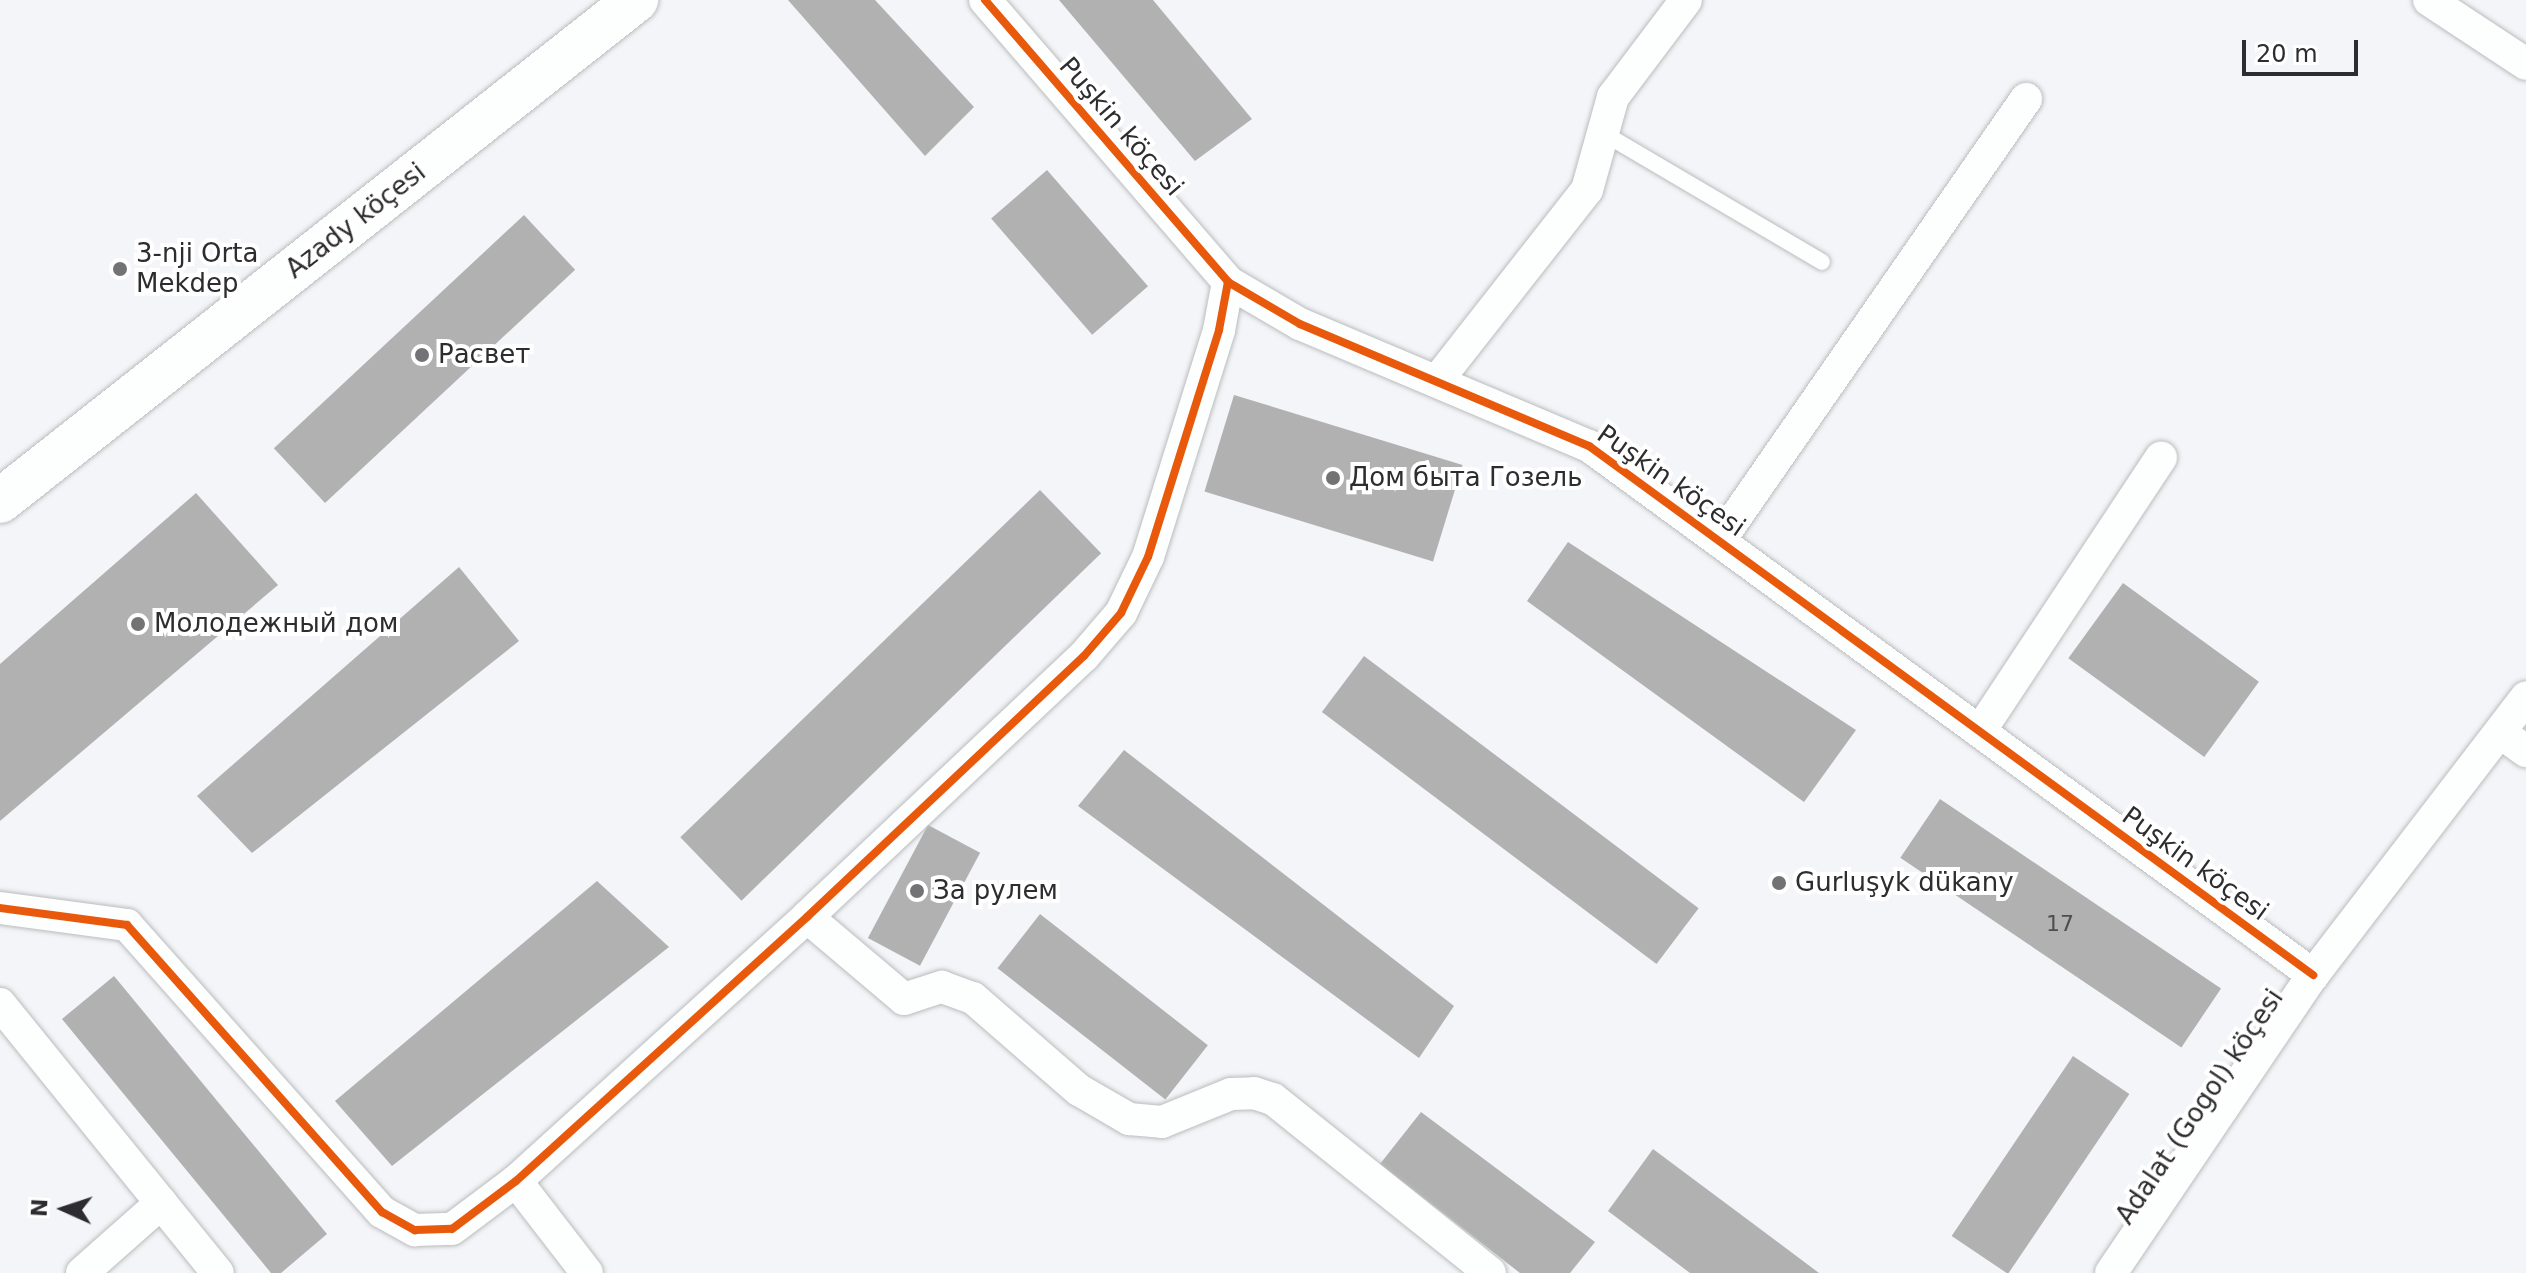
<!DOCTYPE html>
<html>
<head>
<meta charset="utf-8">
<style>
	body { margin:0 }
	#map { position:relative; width:2526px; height:1273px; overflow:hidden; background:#f4f5f8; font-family:"DejaVu Sans",sans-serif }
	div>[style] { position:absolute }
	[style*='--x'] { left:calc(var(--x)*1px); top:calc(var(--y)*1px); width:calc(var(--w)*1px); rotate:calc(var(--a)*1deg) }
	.building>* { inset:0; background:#b1b1b1; transform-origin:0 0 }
	.roads { filter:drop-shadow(0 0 2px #bbbcbe) drop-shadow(0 0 2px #bbbcbe) }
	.service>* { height:16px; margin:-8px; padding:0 8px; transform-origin:8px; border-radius:8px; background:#fdfefe }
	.minor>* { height:32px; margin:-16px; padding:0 16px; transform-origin:16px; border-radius:16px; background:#fdfefe }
	.secondary>* { height:44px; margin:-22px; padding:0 22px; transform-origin:22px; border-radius:22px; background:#fdfefe }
	.cycleway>* { height:8px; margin:-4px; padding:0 4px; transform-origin:4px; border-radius:4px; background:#e8590c }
	.dots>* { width:22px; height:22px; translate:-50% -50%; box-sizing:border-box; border:4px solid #fff; border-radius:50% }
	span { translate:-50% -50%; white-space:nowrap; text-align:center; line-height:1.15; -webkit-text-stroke:8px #fff; paint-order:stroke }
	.number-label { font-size:22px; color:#4e4e50 }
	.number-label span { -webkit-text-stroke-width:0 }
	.street-label { font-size:26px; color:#2d2d30 }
	.poi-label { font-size:26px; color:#2d2d30 }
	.left { translate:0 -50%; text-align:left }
	.north { position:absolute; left:24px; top:1169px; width:80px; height:80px; -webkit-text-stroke:6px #fff; paint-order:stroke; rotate:273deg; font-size:22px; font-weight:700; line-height:32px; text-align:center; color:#2d2d30 }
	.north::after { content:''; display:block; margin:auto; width:28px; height:36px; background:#2d2d30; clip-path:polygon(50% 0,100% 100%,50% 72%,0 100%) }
	.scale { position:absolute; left:2242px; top:40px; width:116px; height:36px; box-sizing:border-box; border:4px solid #2d2d30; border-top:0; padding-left:10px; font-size:24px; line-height:28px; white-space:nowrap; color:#2d2d30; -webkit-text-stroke:6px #fff; paint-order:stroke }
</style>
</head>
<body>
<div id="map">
	<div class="building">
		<i style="clip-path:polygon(788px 0,875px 0,974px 107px,925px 156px)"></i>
		<i style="clip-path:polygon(1059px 0,1153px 0,1252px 119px,1195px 161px)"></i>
		<i style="left:1047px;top:170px;width:154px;height:74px;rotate:49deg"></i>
		<i style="left:524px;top:215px;width:75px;height:342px;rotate:47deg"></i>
		<i style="left:1234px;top:395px;width:239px;height:101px;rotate:17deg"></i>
		<i style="left:1040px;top:490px;width:88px;height:500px;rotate:46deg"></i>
		<i style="clip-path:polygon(196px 493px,278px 585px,0 821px,0 664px)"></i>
		<i style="clip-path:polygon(1568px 542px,1856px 730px,1804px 802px,1527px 601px)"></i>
		<i style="clip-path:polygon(459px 567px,519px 641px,252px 853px,197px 796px)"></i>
		<i style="left:2123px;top:583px;width:168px;height:93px;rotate:36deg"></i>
		<i style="left:1364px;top:656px;width:419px;height:70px;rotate:37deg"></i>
		<i style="clip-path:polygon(1124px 750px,1454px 1006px,1419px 1058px,1078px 806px)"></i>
		<i style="left:1940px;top:799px;width:339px;height:71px;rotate:34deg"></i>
		<i style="left:928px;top:825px;width:59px;height:128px;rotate:28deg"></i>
		<i style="clip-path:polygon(597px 881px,669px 947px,392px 1166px,335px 1101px)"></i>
		<i style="left:1040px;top:914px;width:213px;height:69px;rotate:38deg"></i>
		<i style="clip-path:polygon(114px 976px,327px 1234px,281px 1273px,271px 1273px,62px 1019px)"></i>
		<i style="left:2073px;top:1056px;width:68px;height:217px;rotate:34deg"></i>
		<i style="clip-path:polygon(1421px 1112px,1595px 1242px,1570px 1273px,1520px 1273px,1380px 1164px)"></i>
		<i style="clip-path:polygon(1653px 1149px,1819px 1273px,1690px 1273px,1608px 1211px)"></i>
	</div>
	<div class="roads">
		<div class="service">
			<i style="--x:1603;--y:133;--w:254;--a:30.5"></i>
		</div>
		<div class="minor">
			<i style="--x:985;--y:0;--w:372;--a:49.2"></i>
			<i style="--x:1228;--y:282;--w:83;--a:30.3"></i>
			<i style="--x:1300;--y:324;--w:314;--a:22.9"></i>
			<i style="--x:1589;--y:446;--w:897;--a:36.15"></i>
			<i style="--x:2429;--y:0;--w:116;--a:33.4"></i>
			<i style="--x:1437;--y:381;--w:243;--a:-51.9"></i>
			<i style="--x:1587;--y:190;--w:97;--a:-74.4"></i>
			<i style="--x:1613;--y:97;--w:121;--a:-53"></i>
			<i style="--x:1720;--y:540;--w:537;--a:-55.24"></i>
			<i style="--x:1980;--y:731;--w:328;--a:-56.5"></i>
			<i style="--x:2501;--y:733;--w:31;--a:36"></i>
			<i style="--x:0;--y:908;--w:128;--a:7.6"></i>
			<i style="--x:127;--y:925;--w:384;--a:48.4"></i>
			<i style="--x:382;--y:1212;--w:38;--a:29"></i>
			<i style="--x:415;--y:1230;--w:37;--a:-2"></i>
			<i style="--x:452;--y:1229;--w:80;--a:-36.9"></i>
			<i style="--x:516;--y:1181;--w:393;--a:-42.2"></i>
			<i style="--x:807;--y:917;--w:381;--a:-43.3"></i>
			<i style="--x:1084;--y:656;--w:57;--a:-49.3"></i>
			<i style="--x:1121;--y:613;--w:62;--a:-64.3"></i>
			<i style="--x:1148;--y:557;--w:238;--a:-72.6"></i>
			<i style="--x:1219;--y:330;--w:49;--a:-79.4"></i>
			<i style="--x:807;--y:917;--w:127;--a:40.2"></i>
			<i style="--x:904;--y:999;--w:40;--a:-18"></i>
			<i style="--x:942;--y:987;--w:33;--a:20"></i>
			<i style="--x:973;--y:998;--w:140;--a:41"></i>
			<i style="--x:1079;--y:1090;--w:58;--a:30.1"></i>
			<i style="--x:1129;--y:1119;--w:33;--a:5"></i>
			<i style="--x:1162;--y:1122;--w:74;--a:-22.1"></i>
			<i style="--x:1231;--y:1094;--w:23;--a:-2"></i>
			<i style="--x:1254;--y:1093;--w:20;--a:18"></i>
			<i style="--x:1273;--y:1099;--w:278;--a:38.7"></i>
			<i style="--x:0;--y:1004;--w:346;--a:51"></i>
			<i style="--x:516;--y:1181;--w:116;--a:52.3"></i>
			<i style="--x:82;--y:1273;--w:106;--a:-41.5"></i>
			<i style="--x:2111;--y:1273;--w:360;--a:-55.9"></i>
			<i style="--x:2313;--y:975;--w:350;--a:-52.5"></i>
		</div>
		<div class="secondary">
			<i style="--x:0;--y:501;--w:810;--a:-38.23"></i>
		</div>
	</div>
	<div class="cycleway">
		<i style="--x:985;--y:0;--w:372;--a:49.2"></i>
		<i style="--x:1228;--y:282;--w:83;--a:30.3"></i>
		<i style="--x:1300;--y:324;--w:314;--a:22.9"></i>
		<i style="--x:1589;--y:446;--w:897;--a:36.15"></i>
		<i style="--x:0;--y:908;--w:128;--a:7.6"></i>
		<i style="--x:127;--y:925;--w:384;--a:48.4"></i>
		<i style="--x:382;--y:1212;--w:38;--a:29"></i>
		<i style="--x:415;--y:1230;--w:37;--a:-2"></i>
		<i style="--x:452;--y:1229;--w:80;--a:-36.9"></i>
		<i style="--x:516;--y:1181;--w:393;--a:-42.2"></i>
		<i style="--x:807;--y:917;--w:381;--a:-43.3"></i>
		<i style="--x:1084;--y:656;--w:57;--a:-49.3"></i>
		<i style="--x:1121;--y:613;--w:62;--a:-64.3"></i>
		<i style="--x:1148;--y:557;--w:238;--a:-72.6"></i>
		<i style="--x:1219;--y:330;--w:49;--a:-79.4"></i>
	</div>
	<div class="dots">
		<i style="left:120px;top:269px;background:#737376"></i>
		<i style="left:422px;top:355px;background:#737376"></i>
		<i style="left:1333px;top:478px;background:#737376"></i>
		<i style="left:138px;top:624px;background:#737376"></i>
		<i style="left:1779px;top:883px;background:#737376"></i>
		<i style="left:917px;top:891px;background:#737376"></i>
	</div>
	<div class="number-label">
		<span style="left:2060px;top:924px">17</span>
	</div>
	<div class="street-label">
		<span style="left:1121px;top:127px;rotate:49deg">Puşkin köçesi</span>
		<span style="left:356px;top:221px;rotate:-38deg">Azady köçesi</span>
		<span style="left:1671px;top:481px;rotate:35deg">Puşkin köçesi</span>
		<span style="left:2195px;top:864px;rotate:36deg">Puşkin köçesi</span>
		<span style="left:2200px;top:1107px;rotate:-56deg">Adalat (Gogol) köçesi</span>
	</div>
	<div class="poi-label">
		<span class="left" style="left:136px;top:269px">3-nji Orta<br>Mekdep</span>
		<span class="left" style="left:438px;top:355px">Расвет</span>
		<span class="left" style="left:1349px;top:478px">Дом быта Гозель</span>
		<span class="left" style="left:154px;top:624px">Молодежный дом</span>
		<span class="left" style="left:1795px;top:883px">Gurluşyk dükany</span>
		<span class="left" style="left:933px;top:891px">За рулем</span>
	</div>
	<div class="north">N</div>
	<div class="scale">20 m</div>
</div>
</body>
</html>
